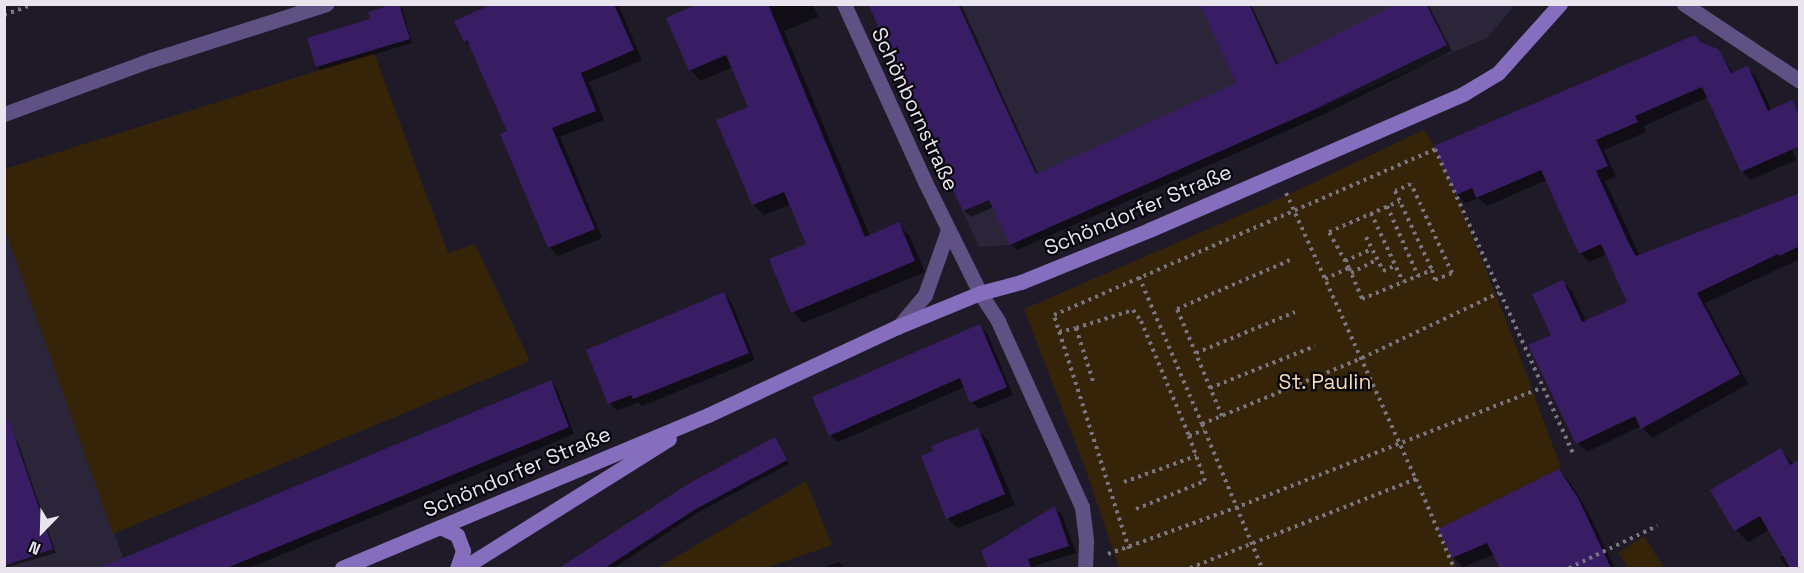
<!DOCTYPE html>
<html>
<head>
<meta charset="utf-8">
<style>
	body { margin:0 }
	#map { position:relative; width:1804px; height:573px; overflow:hidden; background:#1e1a28; font-family:"Space Grotesk",sans-serif }
	div>[style] { position:absolute }
	[style*='--x'] { left:calc(var(--x)*1px); top:calc(var(--y)*1px); width:calc(var(--w)*1px); rotate:calc(var(--a)*1deg) }
	.built>* { inset:0; background:#2a2538 }
	.green>* { inset:0; background:#362409 }
	.shadow>* { inset:0; background:#0007 }
	.building>* { inset:0; background:#391d64 }
	.path>* { height:4px; margin-top:-2px; transform-origin:0; background:repeating-linear-gradient(90deg,#797581 0 3px,transparent 0 7.5px) }
	.service>* { height:15px; margin:-7.5px; padding:0 7.5px; transform-origin:7.5px; border-radius:7.5px; background:#5f5183 }
	.minor>* { height:15px; margin:-7.5px; padding:0 7.5px; transform-origin:7.5px; border-radius:7.5px; background:#5f5183 }
	.secondary>* { height:15px; margin:-7.5px; padding:0 7.5px; transform-origin:7.5px; border-radius:7.5px; background:#866ebe }
	span { translate:-50% -50%; white-space:nowrap; text-align:center; line-height:1.15; -webkit-text-stroke:4.5px #07060c; paint-order:stroke }
	.street-label { font-size:21px; color:#e8e5ef }
	.park-label { font-size:21px; color:#f8dab4 }
	.frame { position:absolute; inset:0; border:6px solid #e8e5ef; pointer-events:none }
	.north { position:absolute; left:12px; top:501px; width:60px; height:60px; -webkit-text-stroke:4px #07060c; paint-order:stroke; rotate:203deg; font-size:16px; font-weight:700; line-height:24px; text-align:center; color:#e8e5ef }
	.north::after { content:''; display:block; margin:auto; width:21px; height:27px; background:#e8e5ef; clip-path:polygon(50% 0,100% 100%,50% 72%,0 100%) }
</style>
</head>
<body>
<div id="map">
	<div class="built">
		<i style="clip-path:polygon(869px 5px,1515px 5px,1487px 38px,1160px 176px,1010px 245px,979px 247px)"></i>
		<i style="clip-path:polygon(5px 229px,127px 568px,5px 568px)"></i>
	</div>
	<div class="green">
		<i style="clip-path:polygon(374px 53px,448px 253px,475px 244px,530px 361px,113px 534px,5px 229px,5px 169px)"></i>
		<i style="clip-path:polygon(1424px 130px,1434px 146px,1456px 195px,1515px 343px,1561px 468px,1438px 529px,1457px 568px,1119px 568px,1086px 470px,1024px 309px,1287px 195px)"></i>
		<i style="clip-path:polygon(806px 481px,832px 545px,766px 568px,657px 568px)"></i>
		<i style="clip-path:polygon(1644px 536px,1652px 549px,1664px 568px,1629px 568px,1618px 553px)"></i>
	</div>
	<div class="shadow">
		<i style="clip-path:polygon(497px 4px,618px 4px,642px 60px,589px 82px,604px 120px,560px 137px,602px 238px,558px 256px,549px 247px,509px 132px,473px 49px,465px 41px)"></i>
		<i style="clip-path:polygon(701px 4px,813px 4px,818px 17px,784px 31px,870px 236px,898px 224px,909px 235px,925px 272px,803px 323px,793px 312px,808px 245px,791px 204px,764px 215px,753px 204px,750px 108px,733px 67px,701px 81px,690px 70px)"></i>
		<i style="clip-path:polygon(870px 4px,961px 4px,1038px 174px,1238px 83px,1202px 4px,1251px 4px,1279px 65px,1400px 4px,1428px 4px,1452px 51px,1318px 117px,1017px 250px,1011px 244px,994px 207px,971px 217px,964px 211px)"></i>
		<i style="clip-path:polygon(398px 5px,402px 8px,412px 43px,321px 70px,317px 67px,372px 20px)"></i>
		<i style="clip-path:polygon(1694px 36px,1703px 45px,1717px 50px,1734px 74px,1747px 68px,1756px 77px,1772px 111px,1783px 119px,1796px 160px,1751px 180px,1742px 171px,1708px 97px,1644px 126px,1646px 132px,1604px 150px,1616px 176px,1605px 181px,1640px 256px,1800px 195px,1800px 259px,1705px 303px,1748px 384px,1652px 438px,1641px 426px,1587px 452px,1578px 443px,1553px 336px,1563px 282px,1572px 291px,1586px 321px,1629px 303px,1607px 254px,1589px 262px,1580px 253px,1547px 180px,1487px 206px,1478px 198px,1466px 203px,1457px 194px)"></i>
		<i style="clip-path:polygon(724px 294px,731px 302px,755px 360px,642px 406px,638px 402px,617px 411px,610px 403px,588px 350px)"></i>
		<i style="clip-path:polygon(979px 326px,987px 333px,1013px 395px,979px 409px,971px 402px,965px 387px,838px 442px,830px 435px)"></i>
		<i style="clip-path:polygon(551px 382px,557px 389px,574px 434px,249px 568px,141px 568px,135px 554px)"></i>
		<i style="clip-path:polygon(977px 430px,988px 440px,1015px 505px,958px 528px,947px 518px)"></i>
		<i style="clip-path:polygon(14px 439px,18px 442px,56px 553px,4px 568px,4px 441px)"></i>
		<i style="clip-path:polygon(775px 439px,789px 464px,697px 513px,614px 568px,561px 568px)"></i>
		<i style="clip-path:polygon(1780px 450px,1794px 464px,1800px 461px,1800px 568px,1787px 568px,1780px 557px,1784px 555px,1769px 530px,1748px 542px,1736px 530px)"></i>
		<i style="clip-path:polygon(1559px 471px,1569px 481px,1587px 510px,1615px 568px,1502px 568px,1495px 554px,1463px 567px,1453px 557px)"></i>
		<i style="clip-path:polygon(1055px 507px,1062px 515px,1076px 553px,1034px 566px,1035px 568px,989px 568px,983px 552px)"></i>
		<i style="clip-path:polygon(839px 562px,845px 568px,820px 568px)"></i>
	</div>
	<div class="building">
		<i style="clip-path:polygon(394px 4px,399px 4px,410px 39px,316px 67px,307px 38px,370px 19px,368px 12px)"></i>
		<i style="clip-path:polygon(493px 4px,614px 4px,634px 50px,581px 73px,596px 111px,552px 128px,595px 229px,548px 248px,500px 134px,507px 131px,467px 40px,464px 42px,454px 21px)"></i>
		<i style="clip-path:polygon(697px 4px,768px 4px,865px 237px,899px 222px,915px 261px,791px 313px,769px 259px,806px 244px,784px 192px,752px 205px,716px 120px,748px 107px,726px 55px,689px 71px,666px 18px)"></i>
		<i style="clip-path:polygon(868px 4px,958px 4px,1036px 174px,1236px 83px,1200px 4px,1249px 4px,1276px 65px,1396px 4px,1426px 4px,1447px 45px,1311px 111px,1010px 245px,989px 200px,963px 211px)"></i>
		<i style="clip-path:polygon(1695px 35px,1700px 42px,1718px 49px,1731px 73px,1748px 66px,1768px 111px,1792px 100px,1800px 117px,1800px 146px,1741px 172px,1702px 87px,1635px 116px,1638px 122px,1596px 140px,1608px 166px,1596px 171px,1630px 246px,1636px 256px,1800px 193px,1800px 246px,1779px 256px,1778px 254px,1697px 293px,1740px 374px,1641px 429px,1635px 416px,1576px 444px,1528px 345px,1551px 335px,1532px 294px,1563px 280px,1582px 322px,1627px 302px,1601px 244px,1579px 254px,1541px 170px,1476px 198px,1472px 188px,1456px 195px,1434px 146px)"></i>
		<i style="clip-path:polygon(724px 292px,749px 353px,633px 399px,631px 395px,608px 404px,586px 350px)"></i>
		<i style="clip-path:polygon(980px 324px,1007px 387px,970px 403px,960px 378px,829px 436px,812px 397px)"></i>
		<i style="clip-path:polygon(551px 380px,569px 427px,227px 568px,99px 568px)"></i>
		<i style="clip-path:polygon(8px 418px,53px 549px,4px 566px,4px 419px)"></i>
		<i style="clip-path:polygon(978px 428px,1005px 494px,946px 519px,921px 456px,933px 451px,931px 446px)"></i>
		<i style="clip-path:polygon(775px 437px,787px 460px,694px 510px,605px 568px,559px 568px,688px 484px)"></i>
		<i style="clip-path:polygon(1781px 448px,1790px 465px,1800px 459px,1800px 568px,1790px 568px,1760px 516px,1734px 531px,1710px 490px)"></i>
		<i style="clip-path:polygon(1559px 469px,1578px 498px,1611px 568px,1500px 568px,1487px 543px,1452px 558px,1438px 529px)"></i>
		<i style="clip-path:polygon(1055px 506px,1069px 546px,1028px 559px,1031px 568px,988px 568px,981px 551px)"></i>
	</div>
	<div class="path">
		<i style="--x:4;--y:15;--w:33;--a:-20"></i>
		<i style="--x:1286;--y:193;--w:314;--a:65.6"></i>
		<i style="--x:1387;--y:206;--w:77;--a:66.1"></i>
		<i style="--x:1371;--y:213;--w:76;--a:65.1"></i>
		<i style="--x:1366;--y:237;--w:38;--a:63"></i>
		<i style="--x:1383;--y:271;--w:13;--a:-23"></i>
		<i style="--x:1345;--y:261;--w:30;--a:-24"></i>
		<i style="--x:1349;--y:268;--w:41;--a:-119.1"></i>
		<i style="--x:1329;--y:232;--w:77;--a:-23.6"></i>
		<i style="--x:1351;--y:273;--w:29;--a:-27"></i>
		<i style="--x:1139;--y:277;--w:160;--a:66.8"></i>
		<i style="--x:1202;--y:424;--w:173;--a:-22.4"></i>
		<i style="--x:1362;--y:358;--w:152;--a:-25.4"></i>
		<i style="--x:1325;--y:279;--w:26;--a:-25"></i>
		<i style="--x:1349;--y:268;--w:34;--a:67"></i>
		<i style="--x:1362;--y:299;--w:76;--a:-22.5"></i>
		<i style="--x:1432;--y:270;--w:10;--a:73"></i>
		<i style="--x:1435;--y:280;--w:18;--a:-22"></i>
		<i style="--x:1452;--y:273;--w:98;--a:-114.7"></i>
		<i style="--x:1411;--y:184;--w:17;--a:156"></i>
		<i style="--x:1395;--y:191;--w:87;--a:64.9"></i>
		<i style="--x:1076;--y:328;--w:60;--a:-17.5"></i>
		<i style="--x:1133;--y:310;--w:14;--a:54"></i>
		<i style="--x:1141;--y:321;--w:125;--a:67.3"></i>
		<i style="--x:1189;--y:436;--w:16;--a:-22"></i>
		<i style="--x:1059;--y:332;--w:17;--a:-13"></i>
		<i style="--x:1076;--y:328;--w:56;--a:72.2"></i>
		<i style="--x:1196;--y:353;--w:107;--a:-22.5"></i>
		<i style="--x:1210;--y:388;--w:113;--a:-21.8"></i>
		<i style="--x:1222;--y:416;--w:116;--a:-112.8"></i>
		<i style="--x:1177;--y:309;--w:123;--a:-23.4"></i>
		<i style="--x:1202;--y:424;--w:156;--a:67.4"></i>
		<i style="--x:1124;--y:482;--w:77;--a:-19.9"></i>
		<i style="--x:1136;--y:509;--w:74;--a:-22.1"></i>
		<i style="--x:1205;--y:481;--w:48;--a:-109.6"></i>
		<i style="--x:1129;--y:549;--w:246;--a:-107.8"></i>
		<i style="--x:1054;--y:315;--w:416;--a:-23.5"></i>
		<i style="--x:1435;--y:149;--w:337;--a:65.6"></i>
		<i style="--x:1108;--y:554;--w:135;--a:-19.9"></i>
		<i style="--x:1235;--y:508;--w:329;--a:-21.4"></i>
		<i style="--x:1190;--y:568;--w:243;--a:-21.5"></i>
		<i style="--x:1416;--y:479;--w:97;--a:66.9"></i>
		<i style="--x:1569;--y:568;--w:98;--a:-25.5"></i>
	</div>
	<div class="service">
		<i style="--x:4;--y:114;--w:157;--a:-20.2"></i>
		<i style="--x:151;--y:60;--w:184;--a:-17.7"></i>
	</div>
	<div class="minor">
		<i style="--x:844;--y:4;--w:196;--a:65.5"></i>
		<i style="--x:925;--y:182;--w:124;--a:63.6"></i>
		<i style="--x:980;--y:293;--w:33;--a:57"></i>
		<i style="--x:998;--y:321;--w:204;--a:65.7"></i>
		<i style="--x:1082;--y:507;--w:34;--a:83"></i>
		<i style="--x:1086;--y:541;--w:27;--a:92"></i>
		<i style="--x:1684;--y:4;--w:139;--a:33.6"></i>
		<i style="--x:898;--y:327;--w:42;--a:-49.8"></i>
		<i style="--x:925;--y:295;--w:69;--a:-70.5"></i>
	</div>
	<div class="secondary">
		<i style="--x:440;--y:527;--w:19;--a:25"></i>
		<i style="--x:457;--y:535;--w:17;--a:69"></i>
		<i style="--x:463;--y:551;--w:18;--a:109"></i>
		<i style="--x:342;--y:568;--w:397;--a:-22.7"></i>
		<i style="--x:708;--y:415;--w:208;--a:-25"></i>
		<i style="--x:897;--y:327;--w:90;--a:-22.3"></i>
		<i style="--x:980;--y:293;--w:42;--a:-15"></i>
		<i style="--x:1021;--y:282;--w:138;--a:-22.1"></i>
		<i style="--x:1149;--y:230;--w:342;--a:-23.4"></i>
		<i style="--x:1463;--y:94;--w:41;--a:-31"></i>
		<i style="--x:1498;--y:73;--w:93;--a:-48.1"></i>
		<i style="--x:463;--y:568;--w:243;--a:-32.1"></i>
	</div>
	<div class="street-label">
		<span style="left:915px;top:109px;rotate:65deg">Schönbornstraße</span>
		<span style="left:1138px;top:210px;rotate:-23deg">Schöndorfer Straße</span>
		<span style="left:517px;top:472px;rotate:-23deg">Schöndorfer Straße</span>
	</div>
	<div class="park-label">
		<span style="left:1325px;top:382px">St. Paulin</span>
	</div>
	<div class="frame"></div>
	<div class="north">N</div>
</div>
</body>
</html>
